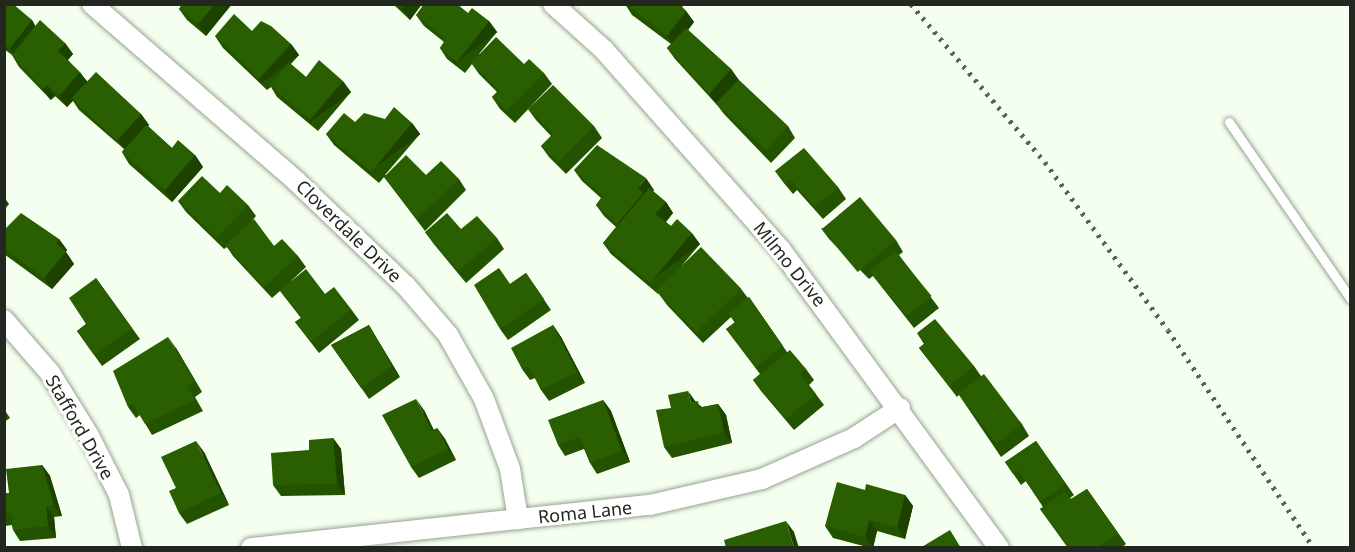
<!DOCTYPE html>
<html>
<head>
<meta charset="utf-8">
<style>
	body { margin:0 }
	#map { position:relative; width:1355px; height:552px; overflow:hidden; background:#f4ffef; font-family:"Noto Sans",sans-serif }
	div>[style] { position:absolute }
	[style*='--x'] { left:calc(var(--x)*1px); top:calc(var(--y)*1px); width:calc(var(--w)*1px); rotate:calc(var(--a)*1deg) }
	.roads { filter:drop-shadow(0 0 2px #97a491) drop-shadow(0 0 2px #97a491) }
	.lane>* { height:9px; margin:-4.5px; padding:0 4.5px; transform-origin:4.5px; border-radius:4.5px; background:#fff }
	.street>* { height:20px; margin:-10px; padding:0 10px; transform-origin:10px; border-radius:10px; background:#fff }
	.rail>* { height:4.5px; margin-top:-2.25px; transform-origin:0; background:repeating-linear-gradient(90deg,#5c6359 0 3px,transparent 0 9px) }
	.wall>* { inset:0; background:#235200 }
	.shaded-wall>* { inset:0; background:#1d4200; transform-origin:0 0 }
	.building>* { inset:0; background:#295f00; transform-origin:0 0 }
	span { translate:-50% -50%; white-space:nowrap; text-align:center; line-height:1.15; -webkit-text-stroke:6px #fff; paint-order:stroke }
	.street-label { font-size:18px; color:#222820 }
	.frame { position:absolute; inset:0; border:6px solid #222820; pointer-events:none }
</style>
</head>
<body>
<div id="map">
	<div class="roads">
		<div class="lane">
			<i style="--x:1229;--y:122;--w:214;--a:55.5"></i>
		</div>
		<div class="street">
			<i style="--x:92;--y:4;--w:270;--a:40.9"></i>
			<i style="--x:296;--y:181;--w:152;--a:43.7"></i>
			<i style="--x:406;--y:286;--w:65;--a:49.4"></i>
			<i style="--x:448;--y:335;--w:73;--a:60.6"></i>
			<i style="--x:484;--y:399;--w:75;--a:69.6"></i>
			<i style="--x:510;--y:469;--w:51;--a:80.9"></i>
			<i style="--x:553;--y:4;--w:69;--a:42"></i>
			<i style="--x:604;--y:50;--w:267;--a:48.5"></i>
			<i style="--x:781;--y:250;--w:369;--a:53.8"></i>
			<i style="--x:4;--y:320;--w:70;--a:49"></i>
			<i style="--x:50;--y:373;--w:74;--a:58.2"></i>
			<i style="--x:89;--y:436;--w:66;--a:63"></i>
			<i style="--x:119;--y:495;--w:55;--a:76.2"></i>
			<i style="--x:251;--y:548;--w:401;--a:-6.2"></i>
			<i style="--x:650;--y:505;--w:115;--a:-13.1"></i>
			<i style="--x:762;--y:479;--w:101;--a:-24"></i>
			<i style="--x:854;--y:438;--w:55;--a:-33.1"></i>
		</div>
	</div>
	<div class="rail">
		<i style="--x:911;--y:4;--w:207;--a:49.7"></i>
		<i style="--x:1045;--y:162;--w:208;--a:53.8"></i>
		<i style="--x:1168;--y:330;--w:262;--a:56.2"></i>
	</div>
	<div class="wall">
		<i style="clip-path:polygon(4px 4px,32px 20px,35px 26px,65px 43px,73px 54px,68px 60px,87px 81px,141px 114px,149px 125px,148px 126px,172px 148px,195px 155px,203px 167px,172px 202px,129px 164px,122px 152px,124px 149px,79px 110px,73px 101px,67px 107px,55px 96px,51px 100px,19px 67px,12px 55px,4px 49px)"></i>
		<i style="clip-path:polygon(182px 4px,232px 4px,206px 36px,187px 20px,179px 9px)"></i>
		<i style="clip-path:polygon(393px 4px,422px 4px,410px 20px)"></i>
		<i style="clip-path:polygon(625px 4px,684px 4px,682px 7px,686px 11px,694px 22px,688px 30px,731px 69px,739px 80px,788px 126px,795px 138px,771px 163px,724px 114px,717px 105px,675px 59px,667px 48px,671px 44px,632px 15px)"></i>
		<i style="clip-path:polygon(468px 13px,489px 21px,497px 32px,479px 54px,524px 64px,544px 73px,552px 84px,515px 123px,500px 109px,492px 97px,497px 92px,479px 74px,472px 64px,465px 73px,447px 59px,440px 48px,444px 42px,424px 26px,416px 15px)"></i>
		<i style="clip-path:polygon(252px 31px,291px 44px,299px 55px,291px 64px,306px 77px,351px 92px,318px 131px,277px 97px,271px 87px,267px 90px,223px 48px,215px 36px)"></i>
		<i style="clip-path:polygon(528px 109px,594px 126px,602px 138px,566px 174px,549px 157px,541px 146px,551px 136px,536px 120px)"></i>
		<i style="clip-path:polygon(385px 119px,412px 123px,420px 134px,385px 175px,426px 175px,459px 179px,466px 190px,425px 231px,384px 177px,379px 183px,334px 145px,326px 134px,355px 122px)"></i>
		<i style="clip-path:polygon(574px 170px,654px 190px,653px 191px,666px 202px,673px 213px,666px 222px,671px 226px,700px 244px,658px 294px,611px 254px,603px 243px,616px 227px,604px 216px,596px 205px,601px 198px,582px 181px)"></i>
		<i style="clip-path:polygon(775px 171px,838px 187px,846px 199px,823px 219px,797px 190px,793px 194px,783px 182px)"></i>
		<i style="clip-path:polygon(178px 201px,248px 205px,256px 216px,252px 221px,274px 246px,298px 256px,306px 267px,291px 281px,325px 294px,351px 309px,359px 320px,319px 353px,295px 322px,301px 318px,280px 291px,272px 298px,233px 256px,227px 247px,224px 249px,186px 212px)"></i>
		<i style="clip-path:polygon(821px 228px,896px 240px,903px 252px,899px 255px,939px 308px,914px 328px,873px 276px,869px 279px,829px 239px)"></i>
		<i style="clip-path:polygon(461px 229px,497px 238px,504px 249px,466px 283px,433px 243px,425px 232px)"></i>
		<i style="clip-path:polygon(4px 230px,59px 239px,67px 250px,66px 252px,74px 264px,52px 289px,4px 254px)"></i>
		<i style="clip-path:polygon(526px 273px,551px 310px,508px 340px,500px 329px,510px 284px)"></i>
		<i style="clip-path:polygon(96px 278px,140px 339px,102px 366px,77px 331px,86px 324px)"></i>
		<i style="clip-path:polygon(741px 289px,748px 298px,749px 297px,787px 352px,806px 369px,814px 380px,809px 385px,824px 405px,794px 430px,761px 391px,753px 380px,760px 374px,726px 329px,735px 323px,731px 317px,703px 343px,667px 305px,659px 294px)"></i>
		<i style="clip-path:polygon(369px 325px,376px 337px,400px 377px,369px 399px,331px 345px)"></i>
		<i style="clip-path:polygon(553px 325px,561px 337px,585px 383px,549px 401px,541px 390px,535px 378px,530px 380px,522px 369px)"></i>
		<i style="clip-path:polygon(917px 333px,974px 366px,981px 376px,1022px 424px,1029px 436px,1001px 457px,959px 395px,957px 397px,919px 348px,924px 344px)"></i>
		<i style="clip-path:polygon(176px 348px,202px 392px,195px 397px,203px 411px,152px 435px,140px 415px,136px 418px,128px 407px)"></i>
		<i style="clip-path:polygon(603px 400px,611px 411px,630px 462px,597px 474px,590px 463px,584px 449px,565px 456px,558px 445px)"></i>
		<i style="clip-path:polygon(696px 402px,702px 407px,718px 404px,726px 415px,732px 443px,672px 458px,664px 447px,671px 408px)"></i>
		<i style="clip-path:polygon(4px 409px,10px 418px,4px 422px)"></i>
		<i style="clip-path:polygon(424px 410px,434px 430px,437px 428px,445px 439px,456px 460px,419px 478px,411px 467px)"></i>
		<i style="clip-path:polygon(333px 438px,341px 449px,345px 495px,281px 496px,273px 485px,309px 450px)"></i>
		<i style="clip-path:polygon(1036px 441px,1074px 495px,1070px 498px,1071px 499px,1087px 489px,1126px 544px,1121px 548px,1068px 548px,1040px 509px,1043px 507px,1026px 481px,1021px 485px,1005px 462px)"></i>
		<i style="clip-path:polygon(204px 452px,229px 505px,187px 524px,179px 513px)"></i>
		<i style="clip-path:polygon(42px 465px,50px 476px,62px 516px,54px 517px,56px 538px,20px 541px,13px 530px,12px 525px,5px 526px,4px 525px,4px 493px,9px 493px)"></i>
		<i style="clip-path:polygon(865px 490px,905px 495px,913px 506px,905px 539px,877px 531px,873px 548px,871px 548px,833px 538px,825px 526px)"></i>
	</div>
	<div class="shaded-wall">
		<i style="clip-path:polygon(215px 4px,232px 4px,206px 36px,198px 24px)"></i>
		<i style="clip-path:polygon(405px 4px,422px 4px,410px 20px,402px 8px)"></i>
		<i style="clip-path:polygon(686px 11px,694px 22px,675px 47px,667px 36px)"></i>
		<i style="clip-path:polygon(32px 20px,39px 32px,17px 59px,10px 48px)"></i>
		<i style="left:489px;top:21px;width:14px;height:52px;rotate:54deg"></i>
		<i style="clip-path:polygon(65px 43px,73px 54px,65px 63px,58px 51px)"></i>
		<i style="left:291px;top:44px;width:14px;height:47px;rotate:54deg"></i>
		<i style="clip-path:polygon(731px 69px,739px 81px,717px 105px,709px 94px)"></i>
		<i style="clip-path:polygon(80px 72px,88px 83px,67px 107px,59px 96px)"></i>
		<i style="left:343px;top:81px;width:14px;height:51px;rotate:54deg"></i>
		<i style="left:47px;top:85px;width:14px;height:6px;rotate:54deg"></i>
		<i style="clip-path:polygon(141px 114px,149px 125px,126px 151px,118px 140px)"></i>
		<i style="left:412px;top:123px;width:14px;height:64px;rotate:54deg"></i>
		<i style="clip-path:polygon(195px 155px,203px 167px,172px 202px,165px 190px)"></i>
		<i style="clip-path:polygon(646px 178px,654px 190px,647px 198px,625px 235px,617px 224px,638px 188px)"></i>
		<i style="clip-path:polygon(4px 197px,9px 204px,4px 210px)"></i>
		<i style="clip-path:polygon(666px 202px,673px 213px,663px 225px,655px 214px)"></i>
		<i style="left:692px;top:233px;width:14px;height:65px;rotate:54deg"></i>
		<i style="clip-path:polygon(59px 239px,67px 250px,64px 254px,56px 243px)"></i>
		<i style="clip-path:polygon(66px 252px,74px 264px,52px 289px,44px 278px)"></i>
		<i style="clip-path:polygon(369px 325px,376px 337px,400px 377px,392px 366px)"></i>
		<i style="clip-path:polygon(553px 325px,561px 337px,585px 383px,577px 372px)"></i>
		<i style="clip-path:polygon(168px 337px,176px 348px,202px 392px,195px 381px)"></i>
		<i style="clip-path:polygon(688px 391px,696px 402px,691px 403px)"></i>
		<i style="clip-path:polygon(416px 399px,424px 410px,439px 442px,432px 431px)"></i>
		<i style="clip-path:polygon(603px 400px,611px 411px,630px 462px,622px 451px)"></i>
		<i style="clip-path:polygon(718px 404px,726px 415px,732px 443px,724px 432px)"></i>
		<i style="clip-path:polygon(437px 428px,445px 439px,456px 460px,448px 449px)"></i>
		<i style="clip-path:polygon(333px 438px,341px 449px,345px 495px,337px 484px)"></i>
		<i style="clip-path:polygon(196px 441px,204px 452px,229px 505px,221px 493px)"></i>
		<i style="clip-path:polygon(42px 465px,50px 476px,62px 516px,54px 505px)"></i>
		<i style="clip-path:polygon(905px 495px,913px 506px,905px 539px,897px 527px)"></i>
		<i style="clip-path:polygon(46px 506px,54px 517px,56px 538px,48px 526px)"></i>
		<i style="clip-path:polygon(869px 520px,877px 531px,873px 548px,865px 537px)"></i>
		<i style="clip-path:polygon(786px 521px,794px 532px,799px 548px,794px 548px)"></i>
	</div>
	<div class="building">
		<i style="clip-path:polygon(4px 4px,13px 4px,32px 20px,10px 48px,4px 44px)"></i>
		<i style="clip-path:polygon(183px 4px,215px 4px,198px 24px,179px 9px)"></i>
		<i style="clip-path:polygon(397px 4px,405px 4px,402px 8px)"></i>
		<i style="clip-path:polygon(424px 4px,457px 4px,468px 13px,472px 8px,489px 21px,457px 62px,440px 48px,446px 39px,416px 15px)"></i>
		<i style="clip-path:polygon(626px 4px,679px 4px,686px 11px,667px 36px)"></i>
		<i style="clip-path:polygon(234px 14px,252px 31px,261px 21px,271px 26px,291px 44px,259px 79px,215px 36px)"></i>
		<i style="clip-path:polygon(40px 20px,65px 43px,58px 51px,80px 72px,59px 96px,47px 85px,43px 89px,12px 55px)"></i>
		<i style="clip-path:polygon(686px 28px,731px 69px,709px 94px,667px 48px)"></i>
		<i style="clip-path:polygon(496px 37px,524px 64px,529px 59px,544px 73px,507px 111px,492px 97px,499px 90px,471px 63px)"></i>
		<i style="clip-path:polygon(319px 60px,343px 81px,310px 120px,270px 85px,289px 63px,306px 77px)"></i>
		<i style="left:96px;top:72px;width:62px;height:36px;rotate:43deg"></i>
		<i style="left:738px;top:80px;width:68px;height:32px;rotate:43deg"></i>
		<i style="clip-path:polygon(553px 85px,594px 126px,558px 162px,541px 146px,553px 134px,528px 109px)"></i>
		<i style="clip-path:polygon(394px 107px,412px 123px,371px 172px,326px 134px,344px 113px,355px 122px,364px 113px,385px 119px)"></i>
		<i style="clip-path:polygon(146px 125px,172px 148px,178px 140px,195px 155px,165px 190px,122px 152px)"></i>
		<i style="clip-path:polygon(597px 145px,646px 178px,638px 188px,643px 193px,617px 224px,596px 205px,603px 196px,574px 170px)"></i>
		<i style="clip-path:polygon(804px 148px,838px 187px,815px 207px,790px 179px,785px 183px,775px 171px)"></i>
		<i style="clip-path:polygon(406px 155px,426px 175px,441px 161px,459px 179px,417px 219px,384px 177px)"></i>
		<i style="clip-path:polygon(202px 176px,220px 193px,227px 185px,248px 205px,217px 238px,178px 201px)"></i>
		<i style="clip-path:polygon(649px 188px,666px 202px,655px 214px,671px 226px,677px 219px,692px 233px,650px 283px,603px 243px)"></i>
		<i style="left:860px;top:197px;width:56px;height:50px;rotate:50deg"></i>
		<i style="clip-path:polygon(21px 213px,59px 239px,56px 243px,66px 252px,44px 278px,4px 249px,4px 230px)"></i>
		<i style="clip-path:polygon(447px 213px,461px 229px,477px 216px,497px 238px,458px 271px,425px 232px)"></i>
		<i style="clip-path:polygon(254px 219px,274px 246px,282px 239px,298px 256px,264px 287px,225px 245px)"></i>
		<i style="left:701px;top:247px;width:58px;height:63px;rotate:46deg"></i>
		<i style="left:895px;top:251px;width:58px;height:32px;rotate:51deg"></i>
		<i style="clip-path:polygon(499px 268px,510px 284px,526px 273px,544px 299px,500px 329px,474px 285px)"></i>
		<i style="clip-path:polygon(306px 269px,325px 294px,334px 287px,351px 309px,311px 342px,295px 322px,302px 317px,280px 290px)"></i>
		<i style="clip-path:polygon(96px 278px,132px 328px,94px 355px,77px 331px,86px 324px,69px 298px)"></i>
		<i style="clip-path:polygon(749px 297px,783px 346px,756px 367px,726px 329px,735px 322px,728px 313px)"></i>
		<i style="clip-path:polygon(935px 319px,974px 366px,949px 386px,919px 348px,925px 343px,917px 333px)"></i>
		<i style="clip-path:polygon(369px 325px,392px 366px,361px 388px,331px 345px)"></i>
		<i style="clip-path:polygon(553px 325px,577px 372px,541px 390px,529px 366px,522px 369px,511px 348px)"></i>
		<i style="clip-path:polygon(168px 337px,195px 381px,187px 386px,195px 400px,145px 424px,133px 404px,128px 407px,113px 371px)"></i>
		<i style="clip-path:polygon(790px 350px,806px 369px,800px 374px,816px 394px,786px 419px,753px 380px)"></i>
		<i style="left:984px;top:374px;width:63px;height:32px;rotate:53deg"></i>
		<i style="clip-path:polygon(688px 391px,691px 403px,698px 401px,699px 408px,718px 404px,724px 432px,664px 447px,656px 410px,671px 408px,668px 395px)"></i>
		<i style="clip-path:polygon(416px 399px,432px 431px,437px 428px,448px 449px,411px 467px,382px 415px)"></i>
		<i style="clip-path:polygon(603px 400px,622px 451px,590px 463px,580px 437px,558px 445px,548px 420px)"></i>
		<i style="clip-path:polygon(333px 438px,337px 484px,273px 485px,271px 453px,309px 450px,309px 440px)"></i>
		<i style="clip-path:polygon(196px 441px,221px 493px,179px 513px,169px 491px,176px 488px,161px 457px)"></i>
		<i style="clip-path:polygon(1036px 441px,1066px 484px,1040px 502px,1018px 470px,1013px 474px,1005px 462px)"></i>
		<i style="clip-path:polygon(42px 465px,54px 505px,46px 506px,48px 526px,13px 530px,11px 513px,4px 514px,4px 493px,9px 493px,6px 469px)"></i>
		<i style="clip-path:polygon(837px 482px,865px 490px,866px 484px,905px 495px,897px 527px,869px 520px,865px 537px,825px 526px)"></i>
		<i style="clip-path:polygon(1087px 489px,1118px 533px,1097px 548px,1069px 548px,1040px 509px,1065px 492px,1071px 499px)"></i>
		<i style="clip-path:polygon(786px 521px,794px 548px,726px 548px,724px 540px)"></i>
		<i style="clip-path:polygon(950px 530px,961px 548px,920px 548px)"></i>
		<i style="clip-path:polygon(713px 546px,713px 548px,684px 548px)"></i>
	</div>
	<div class="street-label">
		<span style="left:349px;top:231px;rotate:44deg">Cloverdale Drive</span>
		<span style="left:790px;top:264px;rotate:51deg">Milmo Drive</span>
		<span style="left:80px;top:427px;rotate:60deg">Stafford Drive</span>
		<span style="left:585px;top:512px;rotate:-6deg">Roma Lane</span>
	</div>
	<div class="frame"></div>
</div>
</body>
</html>
